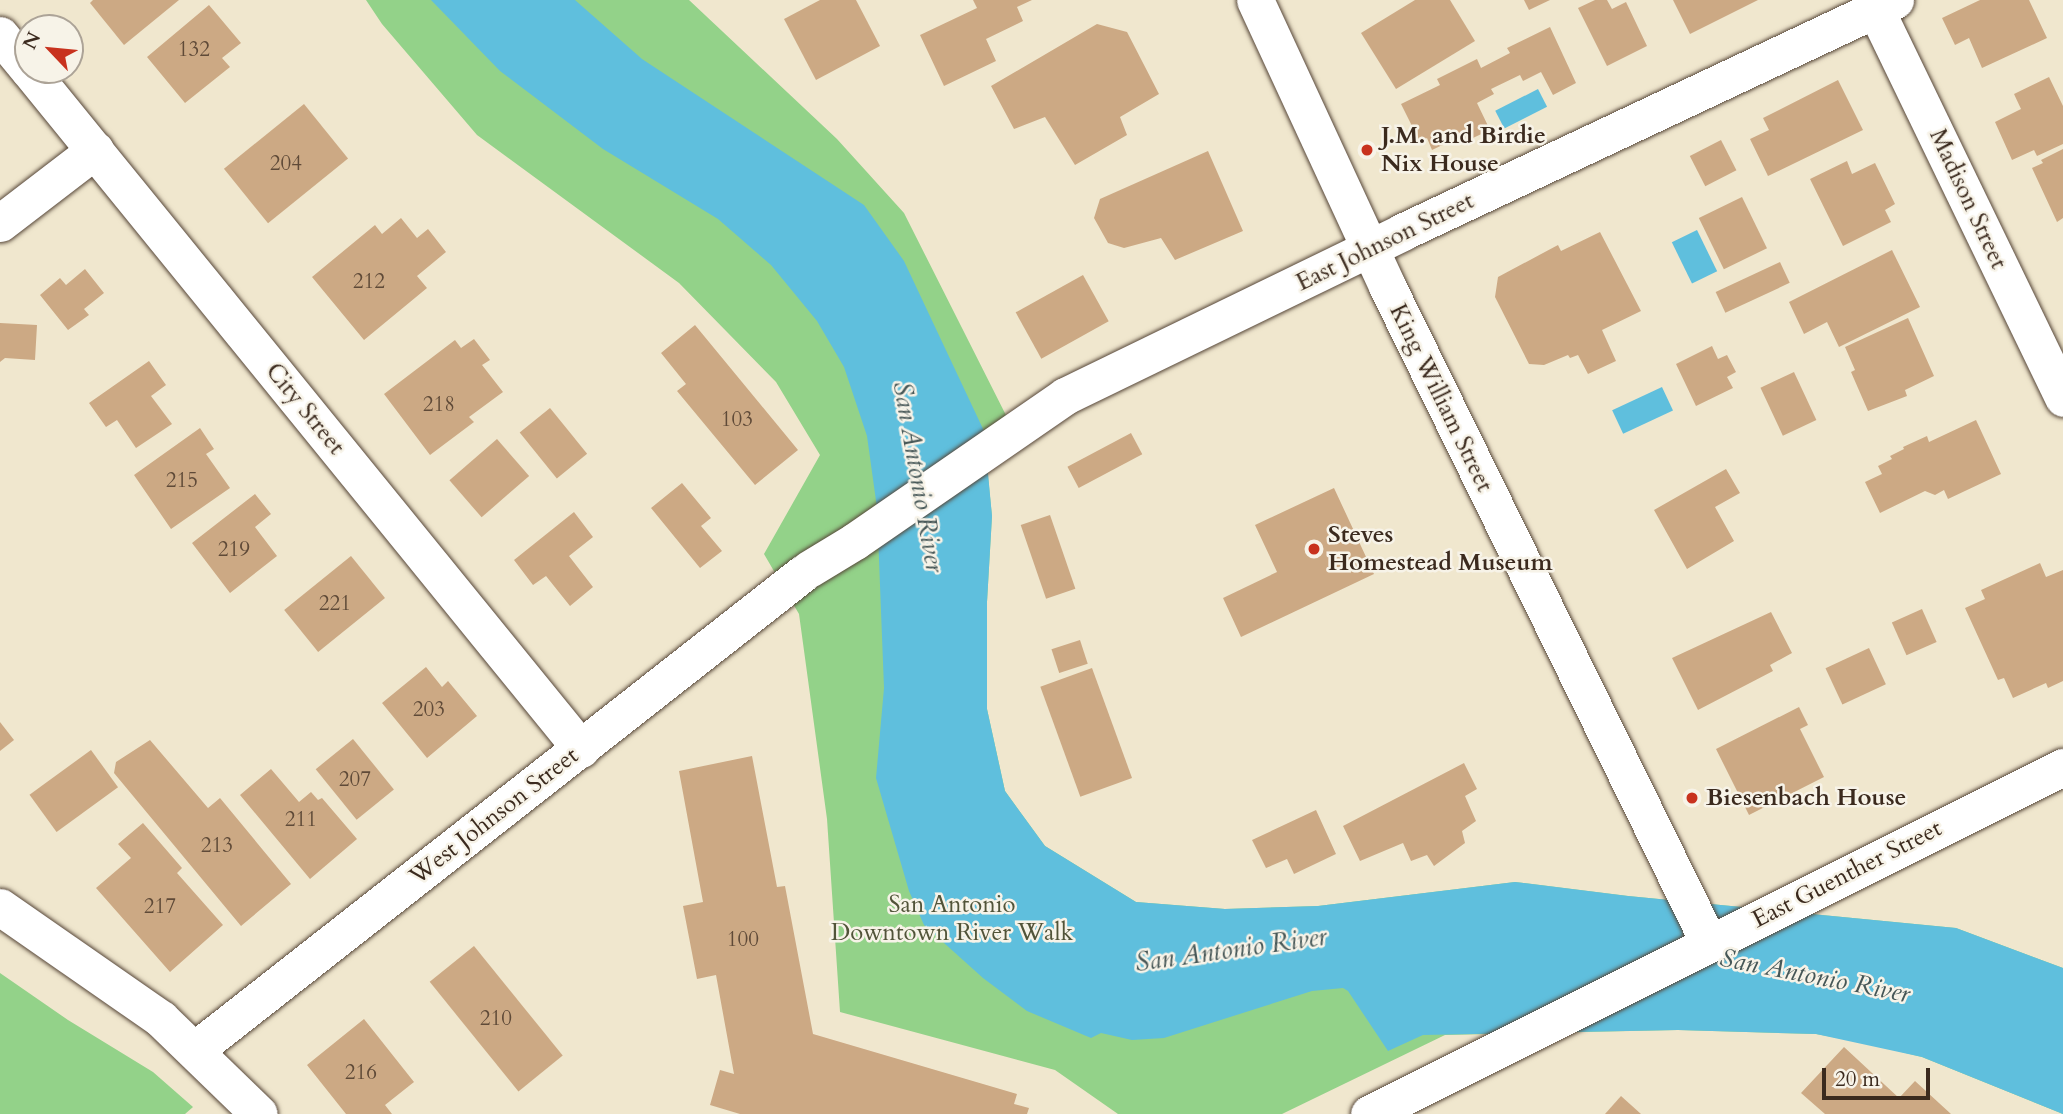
<!DOCTYPE html>
<html>
<head>
<meta charset="utf-8">
<style>
	body { margin:0 }
	#map { position:relative; width:2063px; height:1114px; overflow:hidden; background:#f0e7ce; font-family:Cardo,serif }
	div>[style] { position:absolute }
	[style*='--x'] { left:calc(var(--x)*1px); top:calc(var(--y)*1px); width:calc(var(--w)*1px); rotate:calc(var(--a)*1deg) }
	.green>* { inset:0; background:#93d289 }
	.water>* { inset:0; background:#5fbfdd; transform-origin:0 0 }
	.building>* { inset:0; background:#cca984; transform-origin:0 0 }
	.roads { filter:drop-shadow(0 0 2px #564638) drop-shadow(0 0 2px #564638) }
	.street>* { height:37px; margin:-18.5px; padding:0 18.5px; transform-origin:18.5px; border-radius:18.5px; background:#fff }
	.dots>* { width:19px; height:19px; translate:-50% -50%; box-sizing:border-box; border:4px solid #f7f3e8; border-radius:50% }
	span { translate:-50% -50%; white-space:nowrap; text-align:center; line-height:1.15; -webkit-text-stroke:5px #f7f3e8; paint-order:stroke }
	.number-label { font-size:21px; color:#5f4a38 }
	.number-label span { -webkit-text-stroke-width:0 }
	.poi-label { font-size:24px; color:#3b2a1e; font-weight:700 }
	.left { translate:0 -50%; text-align:left }
	.street-label { font-size:24px; color:#3b2a1e }
	.park-label { font-size:24px; color:#515439 }
	.water-label { font-size:26px; color:#465757; font-style:italic }
	.north { position:absolute; left:14px; top:14px; width:70px; height:70px; box-sizing:border-box; background:#f7f3e8; border:2px solid #aca397; border-radius:50%; rotate:296deg; font-size:19px; font-weight:700; line-height:28px; text-align:center; color:#3b2a1e }
	.north::after { content:''; display:block; margin:auto; width:24px; height:32px; background:#c8321e; clip-path:polygon(50% 0,100% 100%,50% 72%,0 100%) }
	.scale { position:absolute; left:1822px; top:1068px; width:108px; height:32px; box-sizing:border-box; border:4px solid #3b2a1e; border-top:0; padding-left:9px; font-size:21px; line-height:24px; white-space:nowrap; color:#3b2a1e; -webkit-text-stroke:5px #f7f3e8; paint-order:stroke }
</style>
</head>
<body>
<div id="map">
	<div class="green">
		<i style="clip-path:polygon(366px 0,689px 0,837px 139px,904px 213px,1020px 443px,987px 466px,992px 516px,987px 602px,987px 709px,1005px 791px,1045px 846px,1136px 902px,1225px 909px,1318px 906px,1515px 882px,1628px 896px,1956px 928px,2063px 968px,2063px 1114px,1922px 1057px,1865px 1043px,1816px 1034px,1678px 1030px,1445px 1035px,1282px 1114px,1118px 1114px,1055px 1070px,840px 1012px,827px 819px,799px 614px,764px 554px,820px 455px,776px 382px,679px 283px,477px 135px,382px 24px)"></i>
		<i style="clip-path:polygon(0 973px,68px 1020px,153px 1072px,193px 1107px,185px 1114px,0 1114px)"></i>
	</div>
	<div class="water">
		<i style="clip-path:polygon(431px 0,575px 0,642px 59px,864px 205px,904px 261px,984px 431px,992px 516px,987px 602px,987px 709px,1005px 791px,1045px 846px,1136px 902px,1225px 909px,1318px 906px,1515px 882px,1628px 896px,1956px 928px,2063px 968px,2063px 1114px,1922px 1057px,1816px 1034px,1678px 1030px,1423px 1035px,1388px 1051px,1348px 991px,1343px 988px,1312px 991px,1164px 1038px,1132px 1040px,1101px 1033px,1091px 1038px,1027px 1011px,983px 978px,924px 925px,909px 891px,876px 778px,884px 688px,877px 508px,867px 436px,844px 367px,817px 321px,771px 265px,718px 219px,603px 149px,500px 71px)"></i>
		<i style="left:1538px;top:89px;width:20px;height:48px;rotate:63deg"></i>
		<i style="left:1697px;top:230px;width:46px;height:28px;rotate:64deg"></i>
		<i style="left:1662px;top:387px;width:26px;height:55px;rotate:65deg"></i>
	</div>
	<div class="building">
		<i style="clip-path:polygon(93px 0,179px 0,124px 45px,90px 3px)"></i>
		<i style="clip-path:polygon(820px 0,856px 0,880px 46px,816px 80px,784px 19px)"></i>
		<i style="clip-path:polygon(973px 0,1032px 0,1017px 7px,1023px 21px,986px 39px,996px 61px,944px 86px,920px 35px,977px 8px)"></i>
		<i style="clip-path:polygon(1415px 0,1450px 0,1475px 41px,1396px 89px,1361px 33px)"></i>
		<i style="clip-path:polygon(1524px 0,1550px 0,1529px 10px)"></i>
		<i style="clip-path:polygon(1595px 0,1607px 0,1612px 9px,1626px 2px,1647px 46px,1607px 66px,1578px 8px)"></i>
		<i style="clip-path:polygon(1673px 0,1758px 0,1690px 34px)"></i>
		<i style="clip-path:polygon(1980px 0,2029px 0,2047px 38px,1982px 68px,1969px 38px,1955px 45px,1942px 18px)"></i>
		<i style="clip-path:polygon(209px 5px,241px 43px,222px 58px,230px 67px,185px 103px,147px 57px)"></i>
		<i style="clip-path:polygon(1097px 24px,1127px 32px,1159px 94px,1120px 117px,1127px 135px,1075px 165px,1045px 117px,1014px 129px,991px 86px)"></i>
		<i style="clip-path:polygon(1550px 27px,1576px 83px,1553px 95px,1541px 72px,1523px 81px,1520px 75px,1491px 89px,1494px 94px,1477px 103px,1490px 130px,1460px 144px,1457px 138px,1432px 150px,1427px 138px,1420px 142px,1401px 104px,1440px 85px,1437px 79px,1477px 59px,1481px 68px,1510px 53px,1507px 48px)"></i>
		<i style="clip-path:polygon(2049px 77px,2063px 106px,2063px 144px,2037px 156px,2034px 150px,2012px 160px,1995px 122px,2021px 109px,2014px 94px)"></i>
		<i style="clip-path:polygon(1838px 80px,1863px 130px,1768px 176px,1750px 139px,1769px 130px,1763px 118px)"></i>
		<i style="left:304px;top:104px;width:70px;height:103px;rotate:51deg"></i>
		<i style="left:1721px;top:140px;width:34px;height:35px;rotate:63deg"></i>
		<i style="clip-path:polygon(2063px 149px,2063px 218px,2057px 222px,2032px 168px,2043px 163px,2041px 160px)"></i>
		<i style="clip-path:polygon(1208px 151px,1243px 231px,1175px 260px,1161px 238px,1124px 248px,1108px 243px,1094px 218px,1100px 199px)"></i>
		<i style="clip-path:polygon(1847px 161px,1852px 174px,1875px 163px,1895px 204px,1885px 210px,1891px 222px,1843px 246px,1810px 179px)"></i>
		<i style="left:1742px;top:197px;width:57px;height:48px;rotate:64deg"></i>
		<i style="clip-path:polygon(401px 218px,417px 238px,428px 229px,446px 252px,417px 276px,427px 288px,364px 340px,312px 277px,375px 225px,382px 234px)"></i>
		<i style="clip-path:polygon(1600px 232px,1641px 311px,1602px 330px,1616px 361px,1588px 374px,1578px 355px,1570px 358px,1568px 355px,1544px 365px,1529px 364px,1495px 297px,1498px 277px,1558px 245px,1561px 251px)"></i>
		<i style="clip-path:polygon(1892px 250px,1920px 307px,1839px 347px,1827px 322px,1804px 334px,1789px 302px)"></i>
		<i style="left:1780px;top:262px;width:23px;height:71px;rotate:65deg"></i>
		<i style="clip-path:polygon(85px 269px,104px 293px,84px 309px,89px 315px,68px 330px,40px 295px,60px 278px,66px 285px)"></i>
		<i style="left:1083px;top:275px;width:53px;height:77px;rotate:61deg"></i>
		<i style="clip-path:polygon(1908px 318px,1934px 376px,1905px 390px,1907px 396px,1868px 411px,1851px 372px,1855px 370px,1845px 347px)"></i>
		<i style="clip-path:polygon(0 323px,37px 325px,35px 360px,5px 358px,0 362px)"></i>
		<i style="clip-path:polygon(695px 325px,798px 450px,755px 485px,677px 391px,686px 384px,661px 353px)"></i>
		<i style="clip-path:polygon(474px 339px,490px 360px,482px 365px,503px 392px,469px 417px,474px 422px,430px 455px,384px 394px,455px 340px,461px 348px)"></i>
		<i style="clip-path:polygon(1712px 346px,1718px 359px,1727px 355px,1736px 372px,1727px 377px,1733px 388px,1696px 406px,1676px 364px)"></i>
		<i style="clip-path:polygon(149px 361px,166px 385px,151px 396px,172px 424px,136px 448px,117px 420px,106px 427px,89px 403px)"></i>
		<i style="left:1794px;top:372px;width:53px;height:37px;rotate:65deg"></i>
		<i style="left:550px;top:408px;width:59px;height:39px;rotate:51deg"></i>
		<i style="clip-path:polygon(1976px 420px,2001px 474px,1948px 499px,1944px 490px,1935px 495px,1925px 491px,1880px 513px,1865px 482px,1882px 474px,1878px 466px,1892px 459px,1890px 456px,1904px 449px,1903px 447px,1927px 436px,1929px 442px)"></i>
		<i style="clip-path:polygon(200px 428px,214px 449px,206px 454px,230px 488px,171px 529px,134px 475px)"></i>
		<i style="left:1131px;top:433px;width:24px;height:72px;rotate:62deg"></i>
		<i style="left:497px;top:439px;width:49px;height:63px;rotate:49deg"></i>
		<i style="clip-path:polygon(1726px 469px,1740px 493px,1715px 507px,1734px 541px,1687px 569px,1654px 510px)"></i>
		<i style="clip-path:polygon(682px 483px,711px 518px,701px 526px,722px 551px,700px 568px,651px 508px)"></i>
		<i style="clip-path:polygon(1334px 488px,1374px 574px,1241px 637px,1223px 598px,1277px 572px,1255px 525px)"></i>
		<i style="clip-path:polygon(255px 494px,271px 514px,255px 527px,277px 556px,230px 593px,192px 543px)"></i>
		<i style="clip-path:polygon(574px 512px,593px 537px,569px 556px,593px 587px,570px 606px,546px 576px,533px 585px,514px 560px)"></i>
		<i style="left:1050px;top:515px;width:78px;height:31px;rotate:71deg"></i>
		<i style="left:351px;top:556px;width:54px;height:86px;rotate:51deg"></i>
		<i style="clip-path:polygon(2040px 563px,2046px 577px,2063px 570px,2063px 681px,2048px 688px,2046px 683px,2013px 698px,2004px 678px,1998px 680px,1965px 608px,1985px 599px,1981px 590px)"></i>
		<i style="left:1922px;top:609px;width:36px;height:33px;rotate:66deg"></i>
		<i style="clip-path:polygon(1771px 612px,1792px 653px,1770px 665px,1773px 671px,1698px 710px,1672px 658px)"></i>
		<i style="left:1080px;top:640px;width:25px;height:30px;rotate:72deg"></i>
		<i style="left:1869px;top:648px;width:40px;height:48px;rotate:65deg"></i>
		<i style="clip-path:polygon(426px 667px,442px 687px,448px 681px,477px 716px,427px 758px,382px 703px)"></i>
		<i style="left:1092px;top:668px;width:117px;height:55px;rotate:70deg"></i>
		<i style="clip-path:polygon(1799px 707px,1808px 725px,1800px 729px,1824px 777px,1749px 815px,1716px 749px)"></i>
		<i style="clip-path:polygon(0 722px,14px 740px,0 751px)"></i>
		<i style="left:353px;top:739px;width:65px;height:48px;rotate:51deg"></i>
		<i style="clip-path:polygon(150px 740px,208px 808px,220px 798px,291px 884px,241px 926px,114px 773px,116px 762px)"></i>
		<i style="left:91px;top:750px;width:46px;height:76px;rotate:54deg"></i>
		<i style="clip-path:polygon(752px 756px,777px 887px,785px 886px,813px 1034px,1017px 1094px,1014px 1104px,1029px 1108px,1027px 1114px,740px 1114px,710px 1105px,720px 1070px,734px 1074px,716px 975px,697px 979px,683px 906px,703px 902px,679px 771px)"></i>
		<i style="clip-path:polygon(1464px 763px,1477px 789px,1465px 796px,1476px 821px,1462px 831px,1465px 843px,1434px 866px,1427px 855px,1411px 861px,1403px 843px,1360px 861px,1343px 826px)"></i>
		<i style="clip-path:polygon(271px 769px,299px 802px,311px 792px,318px 800px,322px 798px,357px 839px,310px 879px,240px 795px)"></i>
		<i style="clip-path:polygon(1316px 810px,1336px 854px,1294px 874px,1287px 859px,1266px 868px,1252px 840px)"></i>
		<i style="clip-path:polygon(143px 823px,182px 868px,177px 873px,223px 925px,170px 972px,96px 888px,131px 858px,118px 844px)"></i>
		<i style="left:474px;top:946px;width:141px;height:57px;rotate:51deg"></i>
		<i style="clip-path:polygon(364px 1019px,414px 1082px,385px 1105px,392px 1114px,346px 1114px,307px 1065px)"></i>
		<i style="clip-path:polygon(1844px 1047px,1899px 1098px,1915px 1081px,1951px 1114px,1825px 1114px,1801px 1093px)"></i>
		<i style="clip-path:polygon(1621px 1096px,1641px 1114px,1605px 1114px)"></i>
	</div>
	<div class="roads">
		<div class="street">
			<i style="--x:1255;--y:0;--w:315;--a:65.2"></i>
			<i style="--x:1387;--y:286;--w:732;--a:63.89"></i>
			<i style="--x:1871;--y:0;--w:442;--a:64.2"></i>
			<i style="--x:0;--y:35;--w:44;--a:50.5"></i>
			<i style="--x:29;--y:70;--w:875;--a:50.89"></i>
			<i style="--x:0;--y:223;--w:120;--a:-37.5"></i>
			<i style="--x:809;--y:569;--w:54;--a:-31.3"></i>
			<i style="--x:855;--y:541;--w:255;--a:-34.6"></i>
			<i style="--x:1065;--y:396;--w:375;--a:-25.9"></i>
			<i style="--x:1402;--y:232;--w:545;--a:-25.2"></i>
			<i style="--x:0;--y:907;--w:196;--a:34.8"></i>
			<i style="--x:161;--y:1019;--w:136;--a:44.1"></i>
			<i style="--x:196;--y:1049;--w:770;--a:-38.09"></i>
			<i style="--x:1369;--y:1114;--w:776;--a:-26.57"></i>
		</div>
	</div>
	<div class="dots">
		<i style="left:1367px;top:150px;background:#c8321e"></i>
		<i style="left:1314px;top:549px;background:#c8321e"></i>
		<i style="left:1692px;top:798px;background:#c8321e"></i>
	</div>
	<div class="number-label">
		<span style="left:194px;top:50px">132</span>
		<span style="left:286px;top:164px">204</span>
		<span style="left:369px;top:282px">212</span>
		<span style="left:439px;top:405px">218</span>
		<span style="left:737px;top:420px">103</span>
		<span style="left:182px;top:481px">215</span>
		<span style="left:234px;top:550px">219</span>
		<span style="left:335px;top:604px">221</span>
		<span style="left:429px;top:710px">203</span>
		<span style="left:355px;top:780px">207</span>
		<span style="left:301px;top:820px">211</span>
		<span style="left:217px;top:846px">213</span>
		<span style="left:160px;top:907px">217</span>
		<span style="left:743px;top:940px">100</span>
		<span style="left:496px;top:1019px">210</span>
		<span style="left:361px;top:1073px">216</span>
	</div>
	<div class="poi-label">
		<span class="left" style="left:1381px;top:150px">J.M. and Birdie<br>Nix House</span>
		<span class="left" style="left:1328px;top:549px">Steves<br>Homestead Museum</span>
		<span class="left" style="left:1706px;top:798px">Biesenbach House</span>
	</div>
	<div class="street-label">
		<span style="left:1968px;top:199px;rotate:65deg">Madison Street</span>
		<span style="left:1385px;top:242px;rotate:-26deg">East Johnson Street</span>
		<span style="left:1441px;top:398px;rotate:64deg">King William Street</span>
		<span style="left:305px;top:409px;rotate:51deg">City Street</span>
		<span style="left:494px;top:816px;rotate:-38deg">West Johnson Street</span>
		<span style="left:1847px;top:874px;rotate:-27deg">East Guenther Street</span>
	</div>
	<div class="park-label">
		<span style="left:952px;top:919px">San Antonio<br>Downtown River Walk</span>
	</div>
	<div class="water-label">
		<span style="left:918px;top:477px;rotate:80deg">San Antonio River</span>
		<span style="left:1231px;top:950px;rotate:-8deg">San Antonio River</span>
		<span style="left:1815px;top:976px;rotate:11deg">San Antonio River</span>
	</div>
	<div class="north">N</div>
	<div class="scale">20 m</div>
</div>
</body>
</html>
